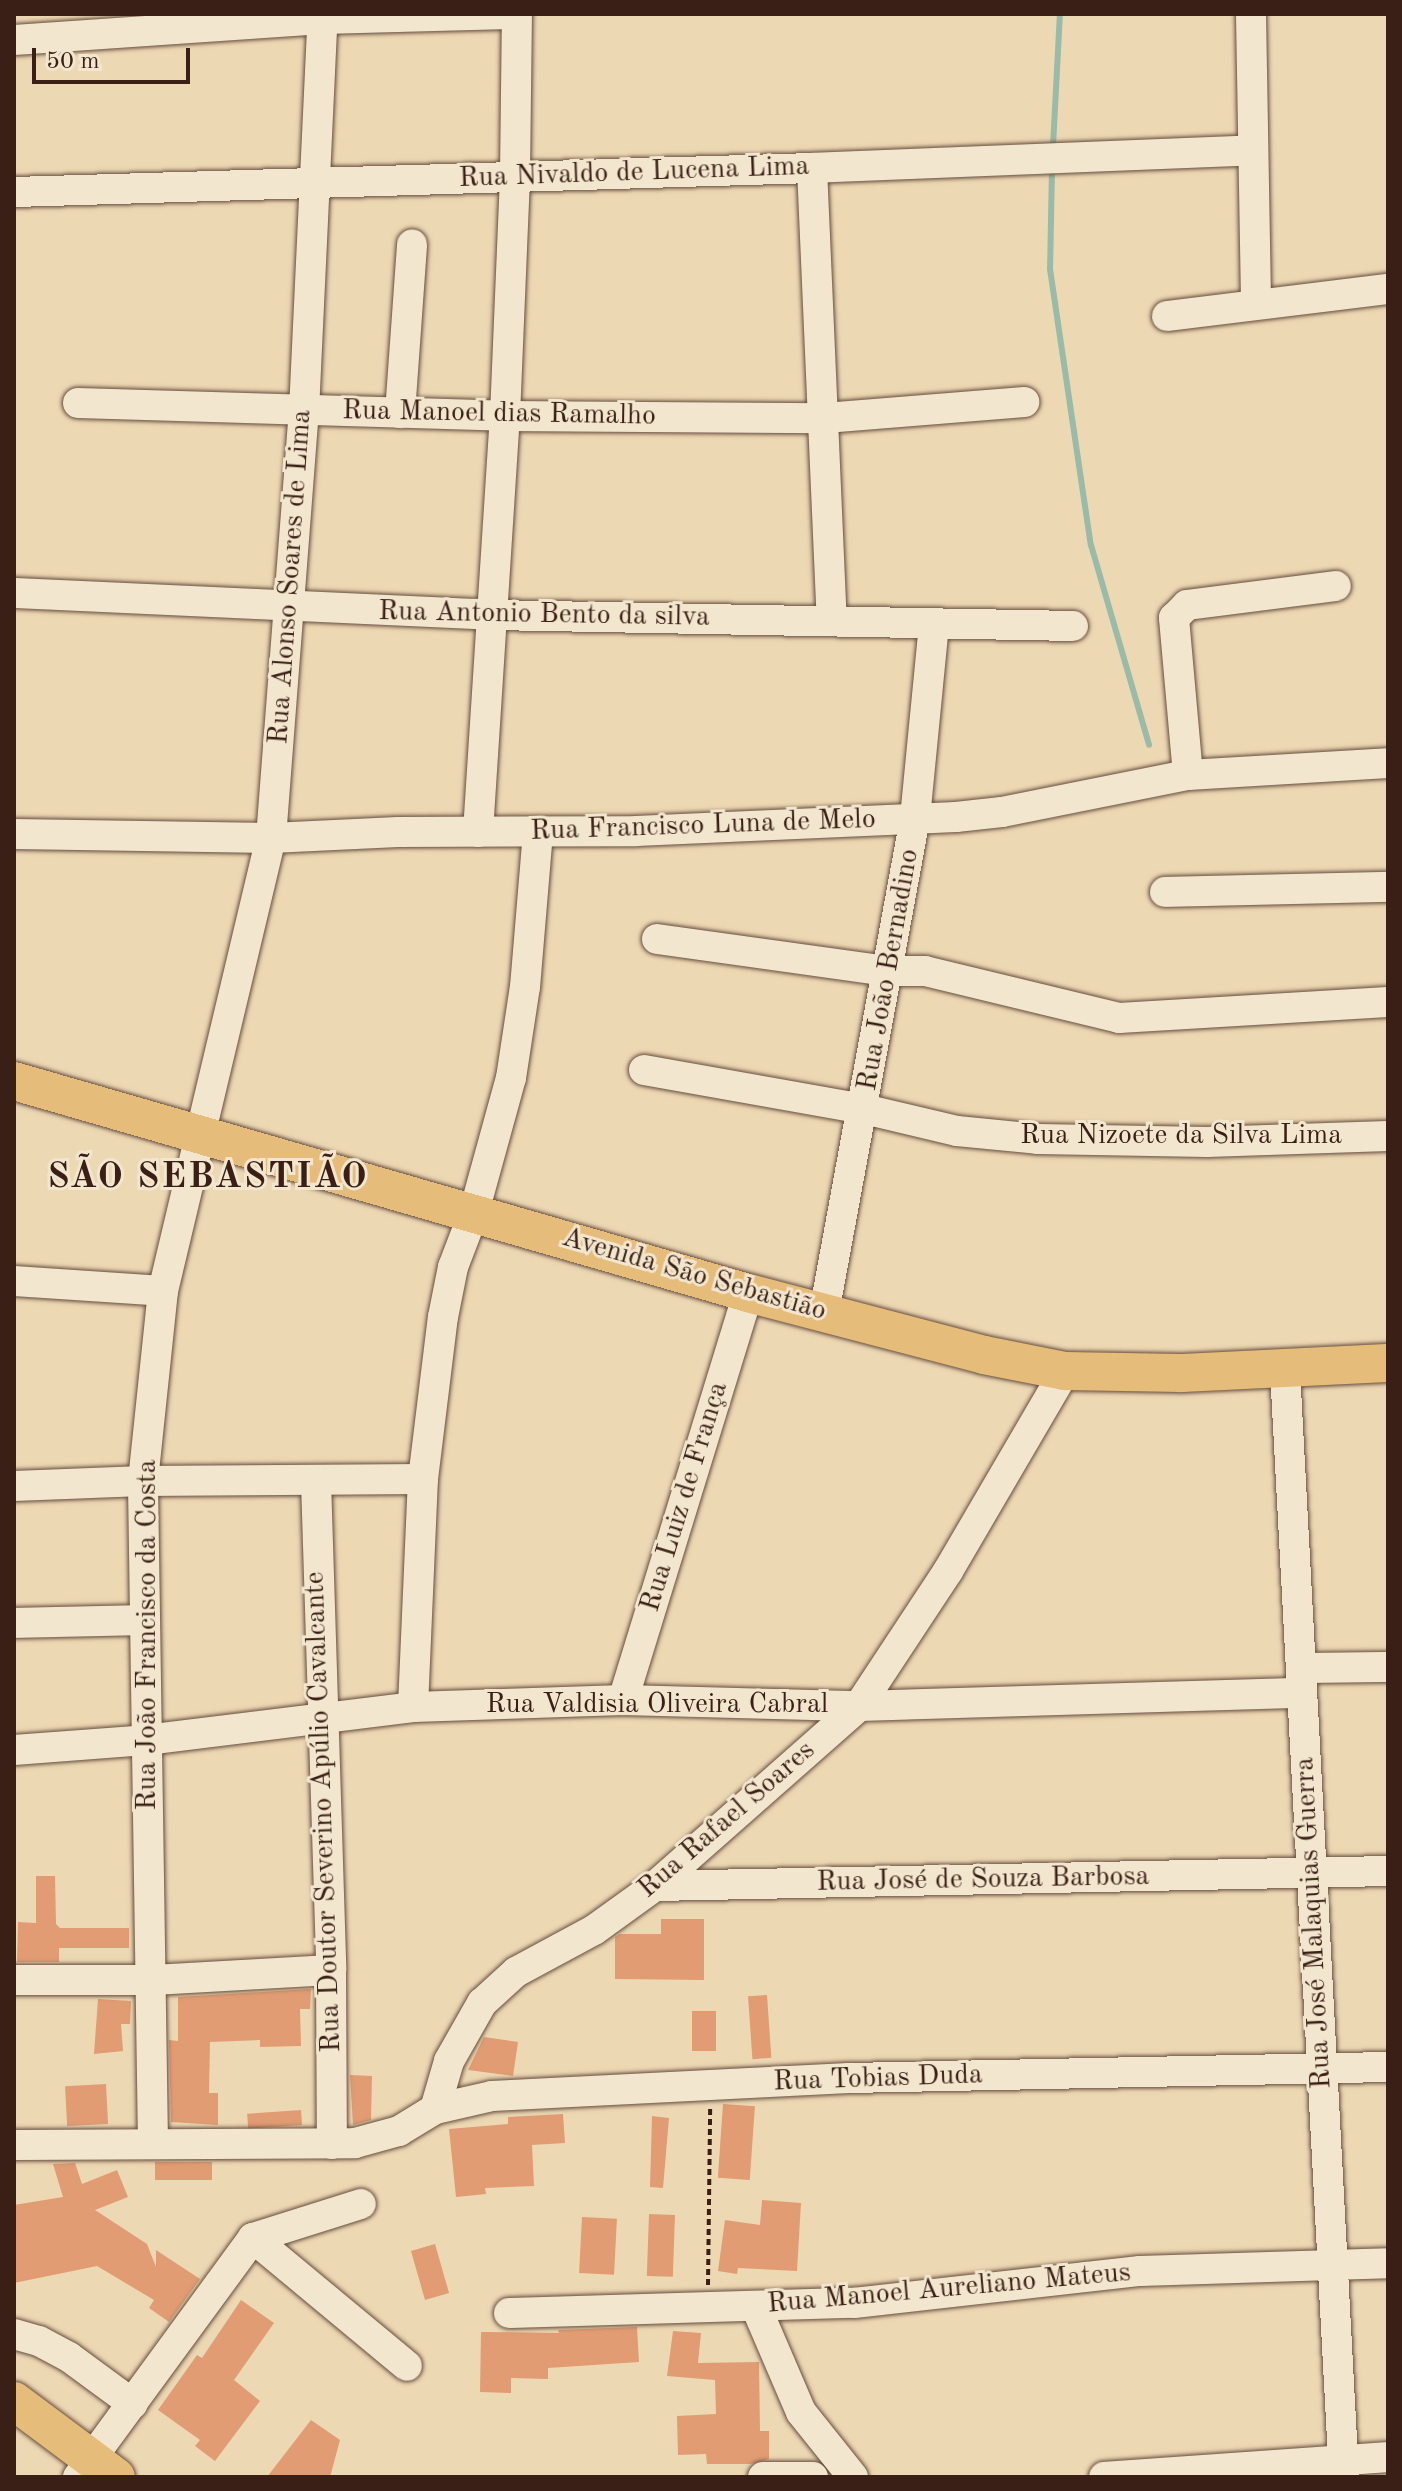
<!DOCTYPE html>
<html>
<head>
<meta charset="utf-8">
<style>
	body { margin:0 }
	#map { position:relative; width:1402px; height:2491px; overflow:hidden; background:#edd8b4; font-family:"Old Standard TT",serif }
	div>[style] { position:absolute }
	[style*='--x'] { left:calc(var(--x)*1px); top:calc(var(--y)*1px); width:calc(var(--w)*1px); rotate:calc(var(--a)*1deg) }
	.stream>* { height:6px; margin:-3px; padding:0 3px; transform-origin:3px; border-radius:3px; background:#9abba7 }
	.building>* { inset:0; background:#e19c73; transform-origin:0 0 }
	.path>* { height:4px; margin-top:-2px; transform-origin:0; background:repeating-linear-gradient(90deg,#391f15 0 6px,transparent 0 10px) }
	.roads { filter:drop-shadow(0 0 2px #664d3d) drop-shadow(0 0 2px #664d3d) }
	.minor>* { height:30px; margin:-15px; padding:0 15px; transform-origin:15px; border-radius:15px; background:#f3e6ce }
	.major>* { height:38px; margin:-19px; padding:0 19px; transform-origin:19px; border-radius:19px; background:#e6bc7a }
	span { translate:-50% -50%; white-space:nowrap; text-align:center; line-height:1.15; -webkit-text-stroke:6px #f3e6ce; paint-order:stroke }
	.street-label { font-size:28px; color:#391f15 }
	.district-label { font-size:36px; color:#391f15; font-weight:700; letter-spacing:2px }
	.frame { position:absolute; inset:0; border:16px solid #391f15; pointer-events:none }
	.scale { position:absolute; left:32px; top:48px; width:158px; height:36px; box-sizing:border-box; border:4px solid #391f15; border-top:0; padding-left:10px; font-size:24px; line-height:28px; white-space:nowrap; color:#391f15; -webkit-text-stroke:6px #f3e6ce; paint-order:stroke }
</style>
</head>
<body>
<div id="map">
	<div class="stream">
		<i style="--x:1053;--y:146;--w:132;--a:-87"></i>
		<i style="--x:1052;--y:168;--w:101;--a:91.1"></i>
		<i style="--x:1050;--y:269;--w:279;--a:81.6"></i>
		<i style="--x:1091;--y:545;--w:208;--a:73.8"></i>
	</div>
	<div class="building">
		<i style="clip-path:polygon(36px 1876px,55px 1876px,56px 1924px,60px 1928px,129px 1928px,129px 1948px,59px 1948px,59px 1962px,17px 1962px,18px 1922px,36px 1923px)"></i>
		<i style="clip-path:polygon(661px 1919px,704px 1919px,704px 1980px,615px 1979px,615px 1937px,620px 1934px,661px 1934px)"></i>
		<i style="clip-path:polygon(311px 1989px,310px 2009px,300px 2009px,301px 2046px,260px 2047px,260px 2040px,210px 2042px,209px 2093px,218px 2093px,218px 2125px,171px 2122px,169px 2040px,178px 2041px,178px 1997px)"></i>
		<i style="left:767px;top:1995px;width:63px;height:19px;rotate:86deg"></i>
		<i style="clip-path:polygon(98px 1999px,131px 2001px,130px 2024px,121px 2024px,123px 2051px,94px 2054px)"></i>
		<i style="left:692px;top:2011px;width:24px;height:40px"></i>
		<i style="clip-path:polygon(484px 2037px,518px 2042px,513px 2076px,468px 2070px)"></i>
		<i style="clip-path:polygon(350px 2075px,372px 2076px,371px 2120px,353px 2125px)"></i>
		<i style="left:106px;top:2084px;width:40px;height:41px;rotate:87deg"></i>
		<i style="left:723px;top:2104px;width:32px;height:74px;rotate:4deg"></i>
		<i style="left:301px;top:2110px;width:15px;height:54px;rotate:86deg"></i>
		<i style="clip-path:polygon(563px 2114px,565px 2143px,532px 2145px,534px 2186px,485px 2188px,486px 2194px,456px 2197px,449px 2129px,508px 2124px,508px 2117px)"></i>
		<i style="clip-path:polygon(652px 2116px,669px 2118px,663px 2188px,650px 2187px)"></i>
		<i style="left:155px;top:2162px;width:57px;height:18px"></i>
		<i style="clip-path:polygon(75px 2163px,82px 2184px,117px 2170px,128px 2197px,95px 2210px,147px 2244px,156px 2267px,156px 2250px,200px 2279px,169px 2322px,149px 2308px,154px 2300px,97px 2266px,14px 2283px,14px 2205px,63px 2197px,53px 2164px)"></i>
		<i style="clip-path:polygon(762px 2200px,801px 2203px,797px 2271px,738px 2268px,737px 2274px,718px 2271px,725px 2220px,760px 2225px)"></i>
		<i style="left:649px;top:2214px;width:26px;height:62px;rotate:2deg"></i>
		<i style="left:582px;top:2217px;width:35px;height:56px;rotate:3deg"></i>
		<i style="left:435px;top:2244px;width:51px;height:25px;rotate:74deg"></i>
		<i style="clip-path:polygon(241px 2300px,274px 2323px,234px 2380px,260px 2401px,215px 2461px,195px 2446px,200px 2440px,158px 2410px,197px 2355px,202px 2358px)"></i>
		<i style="clip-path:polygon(637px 2327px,639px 2362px,548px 2368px,548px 2379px,511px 2378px,511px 2393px,480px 2392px,481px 2332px,559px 2333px,558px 2330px)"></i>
		<i style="clip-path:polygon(673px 2331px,701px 2333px,698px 2363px,759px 2362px,760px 2431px,769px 2431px,769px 2459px,751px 2464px,707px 2464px,706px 2454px,678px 2455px,677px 2416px,716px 2414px,715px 2380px,667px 2376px)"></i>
		<i style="clip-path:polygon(311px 2420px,340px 2440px,330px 2477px,267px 2477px)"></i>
	</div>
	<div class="path">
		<i style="--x:708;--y:2285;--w:176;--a:-89.3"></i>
	</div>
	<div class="roads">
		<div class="minor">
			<i style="--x:1251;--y:14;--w:290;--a:89"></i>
			<i style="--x:14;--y:40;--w:309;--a:-3.9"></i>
			<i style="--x:322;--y:19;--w:188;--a:-1.5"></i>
			<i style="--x:812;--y:168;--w:453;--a:87.5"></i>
			<i style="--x:14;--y:192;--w:798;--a:-1.72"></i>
			<i style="--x:812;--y:168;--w:441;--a:-2.3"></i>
			<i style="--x:1167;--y:316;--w:223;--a:-7"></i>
			<i style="--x:78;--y:403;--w:427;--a:1.7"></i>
			<i style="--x:505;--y:416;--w:320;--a:0.4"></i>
			<i style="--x:825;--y:418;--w:200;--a:-4.6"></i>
			<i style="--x:400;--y:413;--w:169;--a:-85.9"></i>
			<i style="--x:14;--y:593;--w:479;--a:2.6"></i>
			<i style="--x:492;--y:615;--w:581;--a:1.08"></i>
			<i style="--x:1188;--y:775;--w:158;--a:-95.1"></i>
			<i style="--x:1174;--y:618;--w:18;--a:-45"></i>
			<i style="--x:1187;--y:605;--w:150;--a:-7.3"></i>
			<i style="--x:478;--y:832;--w:417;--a:-86.3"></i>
			<i style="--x:505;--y:416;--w:242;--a:-87.6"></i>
			<i style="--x:515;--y:174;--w:160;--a:-89.3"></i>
			<i style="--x:14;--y:834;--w:257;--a:0.9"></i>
			<i style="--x:271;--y:838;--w:127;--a:-2.7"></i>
			<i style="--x:398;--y:832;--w:238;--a:-0.2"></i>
			<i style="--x:636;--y:831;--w:320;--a:-2.5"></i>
			<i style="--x:956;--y:817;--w:46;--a:-6.2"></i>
			<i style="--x:1002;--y:812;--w:190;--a:-11.3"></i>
			<i style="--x:1188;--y:775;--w:200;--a:-3.4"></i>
			<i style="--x:1165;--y:892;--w:223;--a:-1.3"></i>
			<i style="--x:657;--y:939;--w:233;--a:7.9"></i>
			<i style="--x:888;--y:971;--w:37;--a:0"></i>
			<i style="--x:925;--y:971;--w:200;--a:13.6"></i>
			<i style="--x:1119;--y:1018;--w:269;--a:-3.4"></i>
			<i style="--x:644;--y:1070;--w:223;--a:10.1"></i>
			<i style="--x:864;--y:1109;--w:96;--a:13.3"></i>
			<i style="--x:957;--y:1131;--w:81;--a:5.6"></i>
			<i style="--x:1038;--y:1139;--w:169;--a:1"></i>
			<i style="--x:1207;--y:1142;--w:181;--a:-1.9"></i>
			<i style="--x:14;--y:1281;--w:149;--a:3.8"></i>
			<i style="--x:824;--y:1313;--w:503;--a:-79.58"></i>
			<i style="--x:915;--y:818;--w:195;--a:-84.4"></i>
			<i style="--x:1285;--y:1370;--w:1109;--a:86.95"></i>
			<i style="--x:316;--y:1481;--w:489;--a:88.2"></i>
			<i style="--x:331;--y:1970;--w:174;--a:89.7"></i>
			<i style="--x:14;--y:1486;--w:129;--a:-2.2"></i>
			<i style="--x:143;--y:1481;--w:280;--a:-0.4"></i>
			<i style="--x:14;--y:1623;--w:129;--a:-1.3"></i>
			<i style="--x:1301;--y:1668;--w:87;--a:-0.7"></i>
			<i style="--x:623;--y:1700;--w:426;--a:-72.9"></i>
			<i style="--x:413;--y:1707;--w:228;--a:-87.5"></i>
			<i style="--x:423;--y:1479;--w:163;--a:-83"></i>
			<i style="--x:443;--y:1317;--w:51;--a:-78.7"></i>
			<i style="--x:453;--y:1267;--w:59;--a:-69.1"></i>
			<i style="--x:474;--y:1212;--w:139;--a:-74.6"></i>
			<i style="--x:511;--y:1078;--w:92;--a:-81.3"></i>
			<i style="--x:525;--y:987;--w:156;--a:-85.2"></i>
			<i style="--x:14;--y:1750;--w:132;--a:-4.3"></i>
			<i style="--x:146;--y:1740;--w:269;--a:-7"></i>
			<i style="--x:413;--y:1707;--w:210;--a:-1.9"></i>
			<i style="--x:623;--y:1700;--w:236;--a:1.5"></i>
			<i style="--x:859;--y:1706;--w:443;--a:-1.7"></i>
			<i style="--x:655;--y:1886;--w:733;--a:-1.17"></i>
			<i style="--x:14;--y:1980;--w:139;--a:0"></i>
			<i style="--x:153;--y:1980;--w:178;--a:-3.2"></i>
			<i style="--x:435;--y:2109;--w:50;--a:-73.7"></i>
			<i style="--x:449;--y:2061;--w:67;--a:-60.4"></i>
			<i style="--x:482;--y:2003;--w:46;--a:-42.4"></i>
			<i style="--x:516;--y:1972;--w:89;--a:-28.3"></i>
			<i style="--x:594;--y:1930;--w:75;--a:-35.8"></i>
			<i style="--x:655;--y:1886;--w:272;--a:-41.4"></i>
			<i style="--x:859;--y:1706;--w:162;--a:-56.6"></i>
			<i style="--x:948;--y:1571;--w:232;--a:-59.7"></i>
			<i style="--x:153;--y:2143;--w:662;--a:-90.87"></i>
			<i style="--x:143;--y:1481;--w:191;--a:-84"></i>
			<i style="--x:163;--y:1291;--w:466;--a:-76.6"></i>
			<i style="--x:271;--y:838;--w:428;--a:-85.6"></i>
			<i style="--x:304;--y:411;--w:397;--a:-87.3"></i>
			<i style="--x:14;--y:2145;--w:341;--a:-0.3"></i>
			<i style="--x:355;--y:2143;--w:46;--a:-15.3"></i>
			<i style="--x:399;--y:2131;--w:42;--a:-31.4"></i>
			<i style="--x:435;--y:2109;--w:58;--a:-12.8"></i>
			<i style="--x:492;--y:2096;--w:357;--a:-2.9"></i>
			<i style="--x:849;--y:2078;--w:539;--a:-1.17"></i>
			<i style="--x:253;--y:2238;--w:200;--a:39.7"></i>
			<i style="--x:756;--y:2307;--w:114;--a:66.8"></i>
			<i style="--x:801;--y:2412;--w:83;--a:51.3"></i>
			<i style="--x:509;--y:2313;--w:345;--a:-1.7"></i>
			<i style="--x:854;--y:2303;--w:288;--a:-6.4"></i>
			<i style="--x:1140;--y:2271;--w:248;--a:-1.8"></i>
			<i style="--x:14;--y:2334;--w:26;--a:16"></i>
			<i style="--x:39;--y:2341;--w:34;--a:28"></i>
			<i style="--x:69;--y:2357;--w:79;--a:36.3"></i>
			<i style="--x:78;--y:2477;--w:296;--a:-53.8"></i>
			<i style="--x:253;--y:2238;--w:113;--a:-17.5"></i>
			<i style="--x:763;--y:2477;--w:50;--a:0"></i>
			<i style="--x:1104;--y:2477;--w:285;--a:-4"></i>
		</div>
		<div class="major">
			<i style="--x:14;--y:1081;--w:764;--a:16.11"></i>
			<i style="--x:748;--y:1293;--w:244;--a:14.7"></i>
			<i style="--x:984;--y:1355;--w:83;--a:11.2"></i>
			<i style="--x:1065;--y:1371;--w:116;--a:1"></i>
			<i style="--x:1181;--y:1373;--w:207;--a:-2.8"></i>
			<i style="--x:14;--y:2401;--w:127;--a:36.7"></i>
		</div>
	</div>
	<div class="street-label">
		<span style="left:634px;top:173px;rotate:-2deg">Rua Nivaldo de Lucena Lima</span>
		<span style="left:499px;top:414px;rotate:1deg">Rua Manoel dias Ramalho</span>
		<span style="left:291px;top:577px;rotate:-86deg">Rua Alonso Soares de Lima</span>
		<span style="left:544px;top:615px;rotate:1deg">Rua Antonio Bento da silva</span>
		<span style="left:703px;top:826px;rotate:-2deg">Rua Francisco Luna de Melo</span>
		<span style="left:889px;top:970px;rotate:-80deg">Rua João Bernadino</span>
		<span style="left:1181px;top:1136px">Rua Nizoete da Silva Lima</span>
		<span style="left:694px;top:1275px;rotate:16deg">Avenida São Sebastião</span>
		<span style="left:685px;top:1497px;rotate:-73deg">Rua Luiz de França</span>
		<span style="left:148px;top:1635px;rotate:-90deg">Rua João Francisco da Costa</span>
		<span style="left:657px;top:1705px">Rua Valdisia Oliveira Cabral</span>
		<span style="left:324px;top:1812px;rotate:-92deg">Rua Doutor Severino Apúlio Cavalcante</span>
		<span style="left:727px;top:1820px;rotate:-41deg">Rua Rafael Soares</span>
		<span style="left:983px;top:1880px;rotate:-1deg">Rua José de Souza Barbosa</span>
		<span style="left:1314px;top:1923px;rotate:-93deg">Rua José Malaquias Guerra</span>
		<span style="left:878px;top:2079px;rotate:-2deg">Rua Tobias Duda</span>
		<span style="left:949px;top:2289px;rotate:-5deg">Rua Manoel Aureliano Mateus</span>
	</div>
	<div class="district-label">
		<span style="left:208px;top:1179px">SÃO SEBASTIÃO</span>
	</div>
	<div class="frame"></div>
	<div class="scale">50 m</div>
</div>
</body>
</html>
